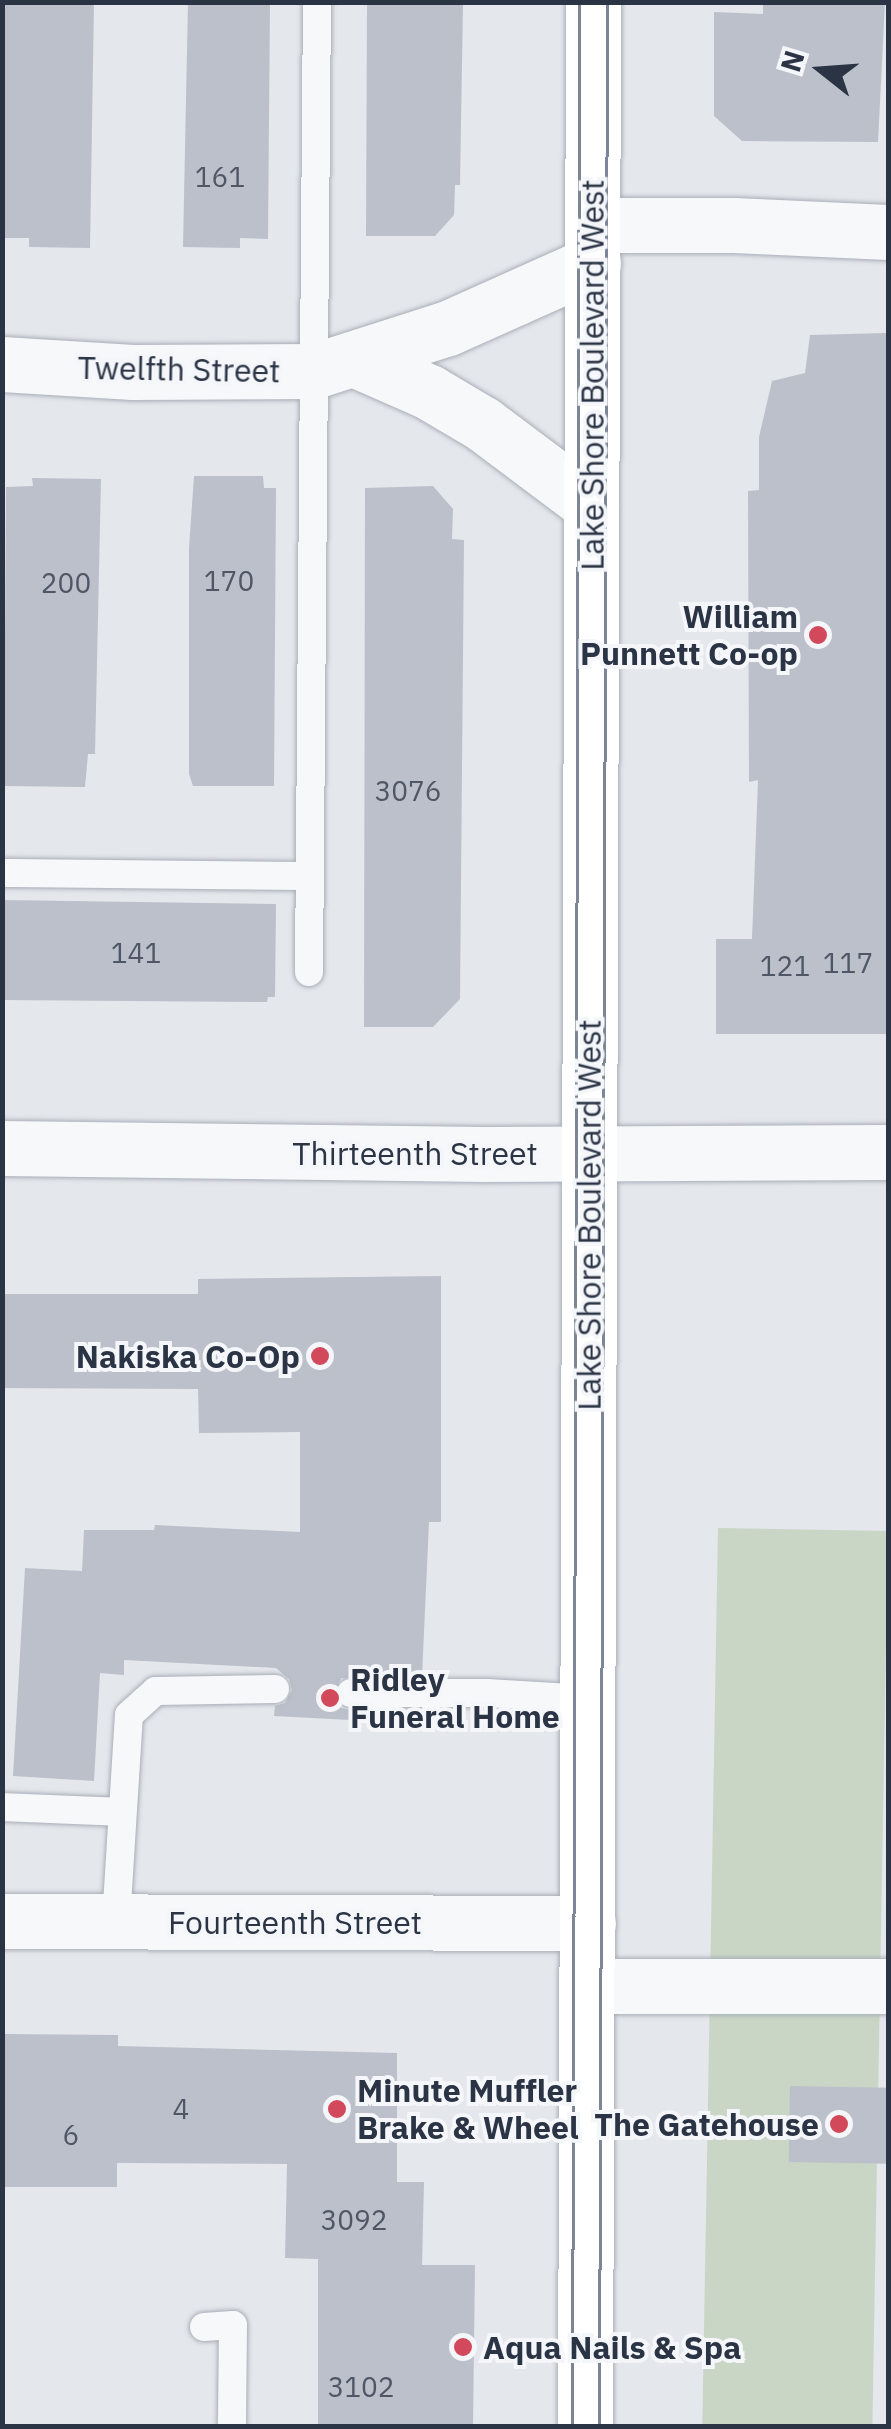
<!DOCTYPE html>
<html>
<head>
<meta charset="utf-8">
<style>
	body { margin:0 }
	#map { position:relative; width:891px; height:2429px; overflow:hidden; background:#e4e7ec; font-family:"IBM Plex Sans",sans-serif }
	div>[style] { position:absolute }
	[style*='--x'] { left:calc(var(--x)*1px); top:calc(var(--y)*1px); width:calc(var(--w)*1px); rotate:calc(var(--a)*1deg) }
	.green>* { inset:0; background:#c9d6c5; transform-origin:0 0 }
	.building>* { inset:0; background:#bbc0ca; transform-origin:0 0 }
	.roads { filter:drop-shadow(0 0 2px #a9aeb7) drop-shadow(0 0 2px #a9aeb7) }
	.lane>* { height:28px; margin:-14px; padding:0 14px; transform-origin:14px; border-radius:14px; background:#f7f8fa }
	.street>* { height:55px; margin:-27.5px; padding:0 27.5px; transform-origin:27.5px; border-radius:27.5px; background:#f7f8fa }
	.primary>* { height:55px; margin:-27.5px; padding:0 27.5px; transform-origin:27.5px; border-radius:27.5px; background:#fff }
	.tram>* { height:2.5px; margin:-1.25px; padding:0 1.25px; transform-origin:1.25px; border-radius:1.25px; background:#7d8696 }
	.dots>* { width:28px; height:28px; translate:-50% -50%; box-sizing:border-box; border:5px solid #f4f6f9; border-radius:50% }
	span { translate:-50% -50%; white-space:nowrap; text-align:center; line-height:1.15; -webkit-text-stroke:8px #f4f6f9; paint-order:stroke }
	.number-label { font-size:28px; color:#4f5766 }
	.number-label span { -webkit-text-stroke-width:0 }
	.street-label { font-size:32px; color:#2b3445 }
	.poi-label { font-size:32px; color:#2b3445; font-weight:700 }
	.right { translate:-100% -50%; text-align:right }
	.left { translate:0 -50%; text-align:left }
	.frame { position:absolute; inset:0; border:5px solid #2b3445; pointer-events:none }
	.north { position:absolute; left:771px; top:20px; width:100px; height:100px; -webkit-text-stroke:8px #f4f6f9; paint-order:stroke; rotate:287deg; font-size:28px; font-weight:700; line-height:40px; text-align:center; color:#2b3445 }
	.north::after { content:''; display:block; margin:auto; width:35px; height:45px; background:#2b3445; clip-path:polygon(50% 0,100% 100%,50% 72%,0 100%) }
</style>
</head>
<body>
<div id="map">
	<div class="green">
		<i style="left:718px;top:1528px;width:170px;height:898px;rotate:1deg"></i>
	</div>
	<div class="building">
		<i style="clip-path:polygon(2px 2px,94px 2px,90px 248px,29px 247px,29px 238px,2px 238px)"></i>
		<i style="clip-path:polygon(188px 2px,270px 2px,268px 239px,240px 238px,240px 248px,183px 247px)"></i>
		<i style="clip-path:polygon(367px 2px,463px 2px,460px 185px,455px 185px,454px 215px,435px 236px,366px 236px)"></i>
		<i style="clip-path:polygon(763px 2px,885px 2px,878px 142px,742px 141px,714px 116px,714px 12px,763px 14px)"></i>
		<i style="clip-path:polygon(887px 333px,888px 1034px,716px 1034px,716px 939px,752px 939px,758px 780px,749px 782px,748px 491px,759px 490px,759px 437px,772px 381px,805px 373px,810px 335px)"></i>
		<i style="clip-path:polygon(194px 476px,263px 476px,264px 488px,276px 488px,274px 786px,193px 786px,189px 774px,189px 548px)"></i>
		<i style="clip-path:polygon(32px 478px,101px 479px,95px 754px,88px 754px,85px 787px,4px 786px,6px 487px,33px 486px)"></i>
		<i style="clip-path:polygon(433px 486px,453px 509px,452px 539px,464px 540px,460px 999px,433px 1027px,364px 1027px,365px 488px)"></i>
		<i style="clip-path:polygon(2px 900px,276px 904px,275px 997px,268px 997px,267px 1002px,2px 1000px)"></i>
		<i style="clip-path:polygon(441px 1276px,441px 1522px,429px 1522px,422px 1676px,341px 1678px,334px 1694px,341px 1708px,350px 1710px,350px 1720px,274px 1716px,275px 1706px,285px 1703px,292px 1690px,289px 1679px,276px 1668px,124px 1660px,124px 1675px,100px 1673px,94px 1781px,13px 1776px,25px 1568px,82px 1571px,84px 1530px,154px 1530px,155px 1525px,300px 1532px,300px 1432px,199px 1433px,198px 1389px,2px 1388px,2px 1294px,198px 1294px,198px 1279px)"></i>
		<i style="clip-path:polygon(5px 2034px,118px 2035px,118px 2046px,397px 2053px,397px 2182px,424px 2182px,422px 2265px,475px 2265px,473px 2426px,318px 2426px,318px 2259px,285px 2258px,287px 2164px,117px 2163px,117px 2187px,2px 2187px)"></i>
		<i style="left:790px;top:2086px;width:98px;height:76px;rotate:1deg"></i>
	</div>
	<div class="roads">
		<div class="lane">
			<i style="--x:2;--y:873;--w:308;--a:0.6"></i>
			<i style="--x:309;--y:972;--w:970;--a:-89.53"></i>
			<i style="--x:351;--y:1693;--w:136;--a:0"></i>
			<i style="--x:487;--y:1693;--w:101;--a:3.4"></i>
			<i style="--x:2;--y:1807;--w:120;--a:2.4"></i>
			<i style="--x:116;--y:1921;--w:206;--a:-86.4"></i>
			<i style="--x:129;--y:1715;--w:36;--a:-42"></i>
			<i style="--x:156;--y:1691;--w:119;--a:-1"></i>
			<i style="--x:204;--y:2327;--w:29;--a:-4"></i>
			<i style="--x:233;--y:2325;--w:101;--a:90.6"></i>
		</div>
		<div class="street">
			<i style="--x:592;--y:225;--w:142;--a:0"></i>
			<i style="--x:734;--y:225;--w:154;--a:2.6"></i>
			<i style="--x:354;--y:359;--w:82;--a:23.7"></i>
			<i style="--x:429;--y:392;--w:63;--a:30.7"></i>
			<i style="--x:483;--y:424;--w:135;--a:36.9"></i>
			<i style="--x:2;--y:364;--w:131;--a:3.5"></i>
			<i style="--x:133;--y:372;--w:181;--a:-0.3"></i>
			<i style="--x:314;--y:371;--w:141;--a:-17.8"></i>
			<i style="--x:448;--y:328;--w:159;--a:-24.1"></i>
			<i style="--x:2;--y:1148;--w:482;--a:0.7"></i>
			<i style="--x:484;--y:1154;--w:404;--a:-0.3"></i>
			<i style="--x:2;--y:1921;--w:586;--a:0.2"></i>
			<i style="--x:586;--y:1986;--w:302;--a:0"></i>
		</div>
		<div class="primary">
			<i style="--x:585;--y:2426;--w:2424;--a:-89.81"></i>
		</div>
	</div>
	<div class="tram">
		<i style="--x:572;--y:2426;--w:2424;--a:-89.83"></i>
		<i style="--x:599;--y:2426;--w:2424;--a:-89.81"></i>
	</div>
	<div class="dots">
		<i style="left:818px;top:635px;background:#d1495b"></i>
		<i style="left:320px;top:1356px;background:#d1495b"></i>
		<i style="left:330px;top:1698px;background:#d1495b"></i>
		<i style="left:337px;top:2109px;background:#d1495b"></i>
		<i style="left:839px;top:2124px;background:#d1495b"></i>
		<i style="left:463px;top:2347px;background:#d1495b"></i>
	</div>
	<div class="number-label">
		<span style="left:220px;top:177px">161</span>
		<span style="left:229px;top:581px">170</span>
		<span style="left:66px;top:583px">200</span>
		<span style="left:408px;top:791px">3076</span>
		<span style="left:136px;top:953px">141</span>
		<span style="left:848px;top:963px">117</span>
		<span style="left:785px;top:966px">121</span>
		<span style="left:181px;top:2109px">4</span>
		<span style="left:71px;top:2135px">6</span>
		<span style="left:354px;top:2220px">3092</span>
		<span style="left:361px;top:2387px">3102</span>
	</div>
	<div class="street-label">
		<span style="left:179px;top:369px;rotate:1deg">Twelfth Street</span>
		<span style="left:592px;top:375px;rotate:-90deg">Lake Shore Boulevard West</span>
		<span style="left:415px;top:1153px">Thirteenth Street</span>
		<span style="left:589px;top:1215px;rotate:-90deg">Lake Shore Boulevard West</span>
		<span style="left:295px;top:1922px">Fourteenth Street</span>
	</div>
	<div class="poi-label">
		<span class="right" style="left:798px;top:635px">William<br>Punnett Co-op</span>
		<span class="right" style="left:300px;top:1356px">Nakiska Co-Op</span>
		<span class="left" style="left:350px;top:1698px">Ridley<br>Funeral Home</span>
		<span class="left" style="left:357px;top:2109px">Minute Muffler<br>Brake &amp; Wheel</span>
		<span class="right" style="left:819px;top:2124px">The Gatehouse</span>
		<span class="left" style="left:483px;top:2347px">Aqua Nails &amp; Spa</span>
	</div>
	<div class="frame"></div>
	<div class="north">N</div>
</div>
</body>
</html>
